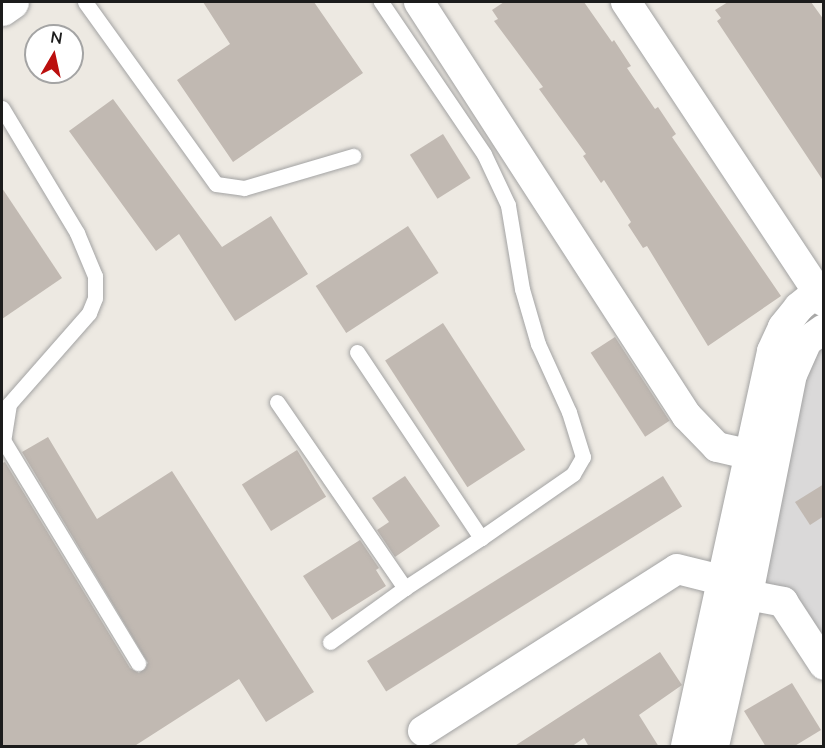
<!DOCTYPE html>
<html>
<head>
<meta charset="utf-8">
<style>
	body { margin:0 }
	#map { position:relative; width:825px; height:748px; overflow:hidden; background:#ede9e2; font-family:"Nunito Sans",sans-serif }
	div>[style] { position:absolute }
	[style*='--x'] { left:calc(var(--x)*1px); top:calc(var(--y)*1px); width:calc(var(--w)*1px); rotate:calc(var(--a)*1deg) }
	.residential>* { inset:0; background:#dad9d9 }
	.building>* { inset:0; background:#c1b9b2; transform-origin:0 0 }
	.roads { filter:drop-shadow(0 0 2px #a3a3a3) drop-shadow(0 0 2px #a3a3a3) }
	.service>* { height:15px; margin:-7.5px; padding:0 7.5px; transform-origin:7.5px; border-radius:7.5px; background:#fff }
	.minor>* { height:30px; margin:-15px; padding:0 15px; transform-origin:15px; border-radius:15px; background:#fff }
	.tertiary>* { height:33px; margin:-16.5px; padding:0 16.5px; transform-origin:16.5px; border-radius:16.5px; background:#fff }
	span { translate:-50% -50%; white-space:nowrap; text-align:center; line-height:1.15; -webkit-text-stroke:6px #fff; paint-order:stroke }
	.frame { position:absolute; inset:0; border:3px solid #1c1c1c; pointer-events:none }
	.north { position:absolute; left:24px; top:24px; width:60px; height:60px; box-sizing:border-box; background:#fff; border:2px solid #a4a4a4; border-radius:50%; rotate:9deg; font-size:16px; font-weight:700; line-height:24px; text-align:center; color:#1c1c1c }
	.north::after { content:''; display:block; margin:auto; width:21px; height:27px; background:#bb0f0e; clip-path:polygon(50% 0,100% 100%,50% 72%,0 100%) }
</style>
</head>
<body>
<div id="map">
	<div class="residential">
		<i style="clip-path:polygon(823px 317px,823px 671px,742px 550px)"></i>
	</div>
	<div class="building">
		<i style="clip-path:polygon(203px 2px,314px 2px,363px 73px,233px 162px,177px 80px,230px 44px)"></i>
		<i style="clip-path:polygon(504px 2px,584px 2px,612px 42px,614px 40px,631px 66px,627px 68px,655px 109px,658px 107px,676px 134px,672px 137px,781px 296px,708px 346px,647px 246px,643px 248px,628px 225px,631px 222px,604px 180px,601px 183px,583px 156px,586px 154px,539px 89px,543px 87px,494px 21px,498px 19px,492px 10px)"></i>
		<i style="clip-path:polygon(728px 2px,811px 2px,824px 20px,824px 182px,717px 21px,721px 18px,715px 10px)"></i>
		<i style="clip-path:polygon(113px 99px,222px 247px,271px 216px,308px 274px,235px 321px,179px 234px,156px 251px,69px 131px)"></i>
		<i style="left:443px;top:134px;width:52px;height:39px;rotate:58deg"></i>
		<i style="clip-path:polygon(2px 188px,62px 278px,2px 319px)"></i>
		<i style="left:408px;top:226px;width:56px;height:110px;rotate:57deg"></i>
		<i style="left:443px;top:323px;width:151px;height:69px;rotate:57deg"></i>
		<i style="left:615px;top:337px;width:100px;height:29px;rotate:57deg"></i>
		<i style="clip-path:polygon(48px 437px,97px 519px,172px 471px,314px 692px,266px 722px,239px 679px,133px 747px,2px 747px,2px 463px,5px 462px,130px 668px,139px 673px,148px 663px,22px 452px)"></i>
		<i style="left:297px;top:450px;width:55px;height:65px;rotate:58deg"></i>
		<i style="clip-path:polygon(405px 476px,440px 526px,395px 557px,377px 530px,389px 522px,372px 498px)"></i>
		<i style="left:663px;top:476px;width:36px;height:349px;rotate:58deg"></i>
		<i style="clip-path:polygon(824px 484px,824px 516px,810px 525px,795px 502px)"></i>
		<i style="clip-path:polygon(360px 540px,379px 568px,376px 570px,386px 586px,332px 620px,303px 576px)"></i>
		<i style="clip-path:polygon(660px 652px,682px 685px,639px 715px,659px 747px,589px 747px,584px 738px,571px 747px,513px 747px)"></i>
		<i style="clip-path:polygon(792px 683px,821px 730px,793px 747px,766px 747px,744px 711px)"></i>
	</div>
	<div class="roads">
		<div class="service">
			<i style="--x:85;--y:2;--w:224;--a:54.3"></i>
			<i style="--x:216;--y:184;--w:28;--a:8"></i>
			<i style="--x:244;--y:188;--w:114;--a:-16.4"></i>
			<i style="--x:2;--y:108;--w:146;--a:59"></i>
			<i style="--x:77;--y:233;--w:47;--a:67.3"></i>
			<i style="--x:95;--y:276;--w:22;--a:90"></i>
			<i style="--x:95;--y:298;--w:16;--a:112"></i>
			<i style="--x:89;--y:313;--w:121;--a:131.3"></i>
			<i style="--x:9;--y:404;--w:36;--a:99"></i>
			<i style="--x:3;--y:440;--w:261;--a:58.8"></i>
			<i style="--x:357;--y:352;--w:224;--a:56.3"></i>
			<i style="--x:481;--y:538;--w:112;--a:-34.8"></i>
			<i style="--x:573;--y:474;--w:20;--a:-60"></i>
			<i style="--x:583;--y:457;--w:47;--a:-107.3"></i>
			<i style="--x:569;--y:412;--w:75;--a:-114.5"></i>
			<i style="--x:538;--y:344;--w:57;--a:-106.2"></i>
			<i style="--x:522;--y:289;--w:85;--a:-99.5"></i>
			<i style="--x:508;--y:205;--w:56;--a:-115.2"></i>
			<i style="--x:484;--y:154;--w:184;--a:-124.1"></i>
			<i style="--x:277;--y:402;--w:226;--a:55.5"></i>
			<i style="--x:405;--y:588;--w:91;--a:-33.3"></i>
			<i style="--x:330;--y:642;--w:92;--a:-35.8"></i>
		</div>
		<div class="minor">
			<i style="--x:419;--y:2;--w:493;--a:57.1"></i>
			<i style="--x:687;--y:416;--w:43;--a:45.9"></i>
			<i style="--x:717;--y:447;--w:32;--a:13"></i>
			<i style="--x:626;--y:2;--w:359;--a:56.5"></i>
			<i style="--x:824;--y:329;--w:21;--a:145"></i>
			<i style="--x:807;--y:341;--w:36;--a:114"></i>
			<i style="--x:792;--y:374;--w:225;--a:101.3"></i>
			<i style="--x:748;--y:595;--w:36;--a:11"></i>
			<i style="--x:783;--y:602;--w:75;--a:56.9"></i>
			<i style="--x:423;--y:731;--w:301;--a:-32.5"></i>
			<i style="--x:677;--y:569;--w:45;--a:14"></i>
			<i style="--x:721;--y:580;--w:31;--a:29"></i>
			<i style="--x:748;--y:595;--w:155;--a:102.7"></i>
			<i style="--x:686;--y:746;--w:404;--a:-77.7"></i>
			<i style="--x:772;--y:351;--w:26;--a:-65"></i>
			<i style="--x:783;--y:327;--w:26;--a:-51"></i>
			<i style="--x:799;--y:307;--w:32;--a:-39"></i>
		</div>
		<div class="tertiary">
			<i style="--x:2;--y:9;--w:12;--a:-35"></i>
		</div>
	</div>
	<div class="frame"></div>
	<div class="north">N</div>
</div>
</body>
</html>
